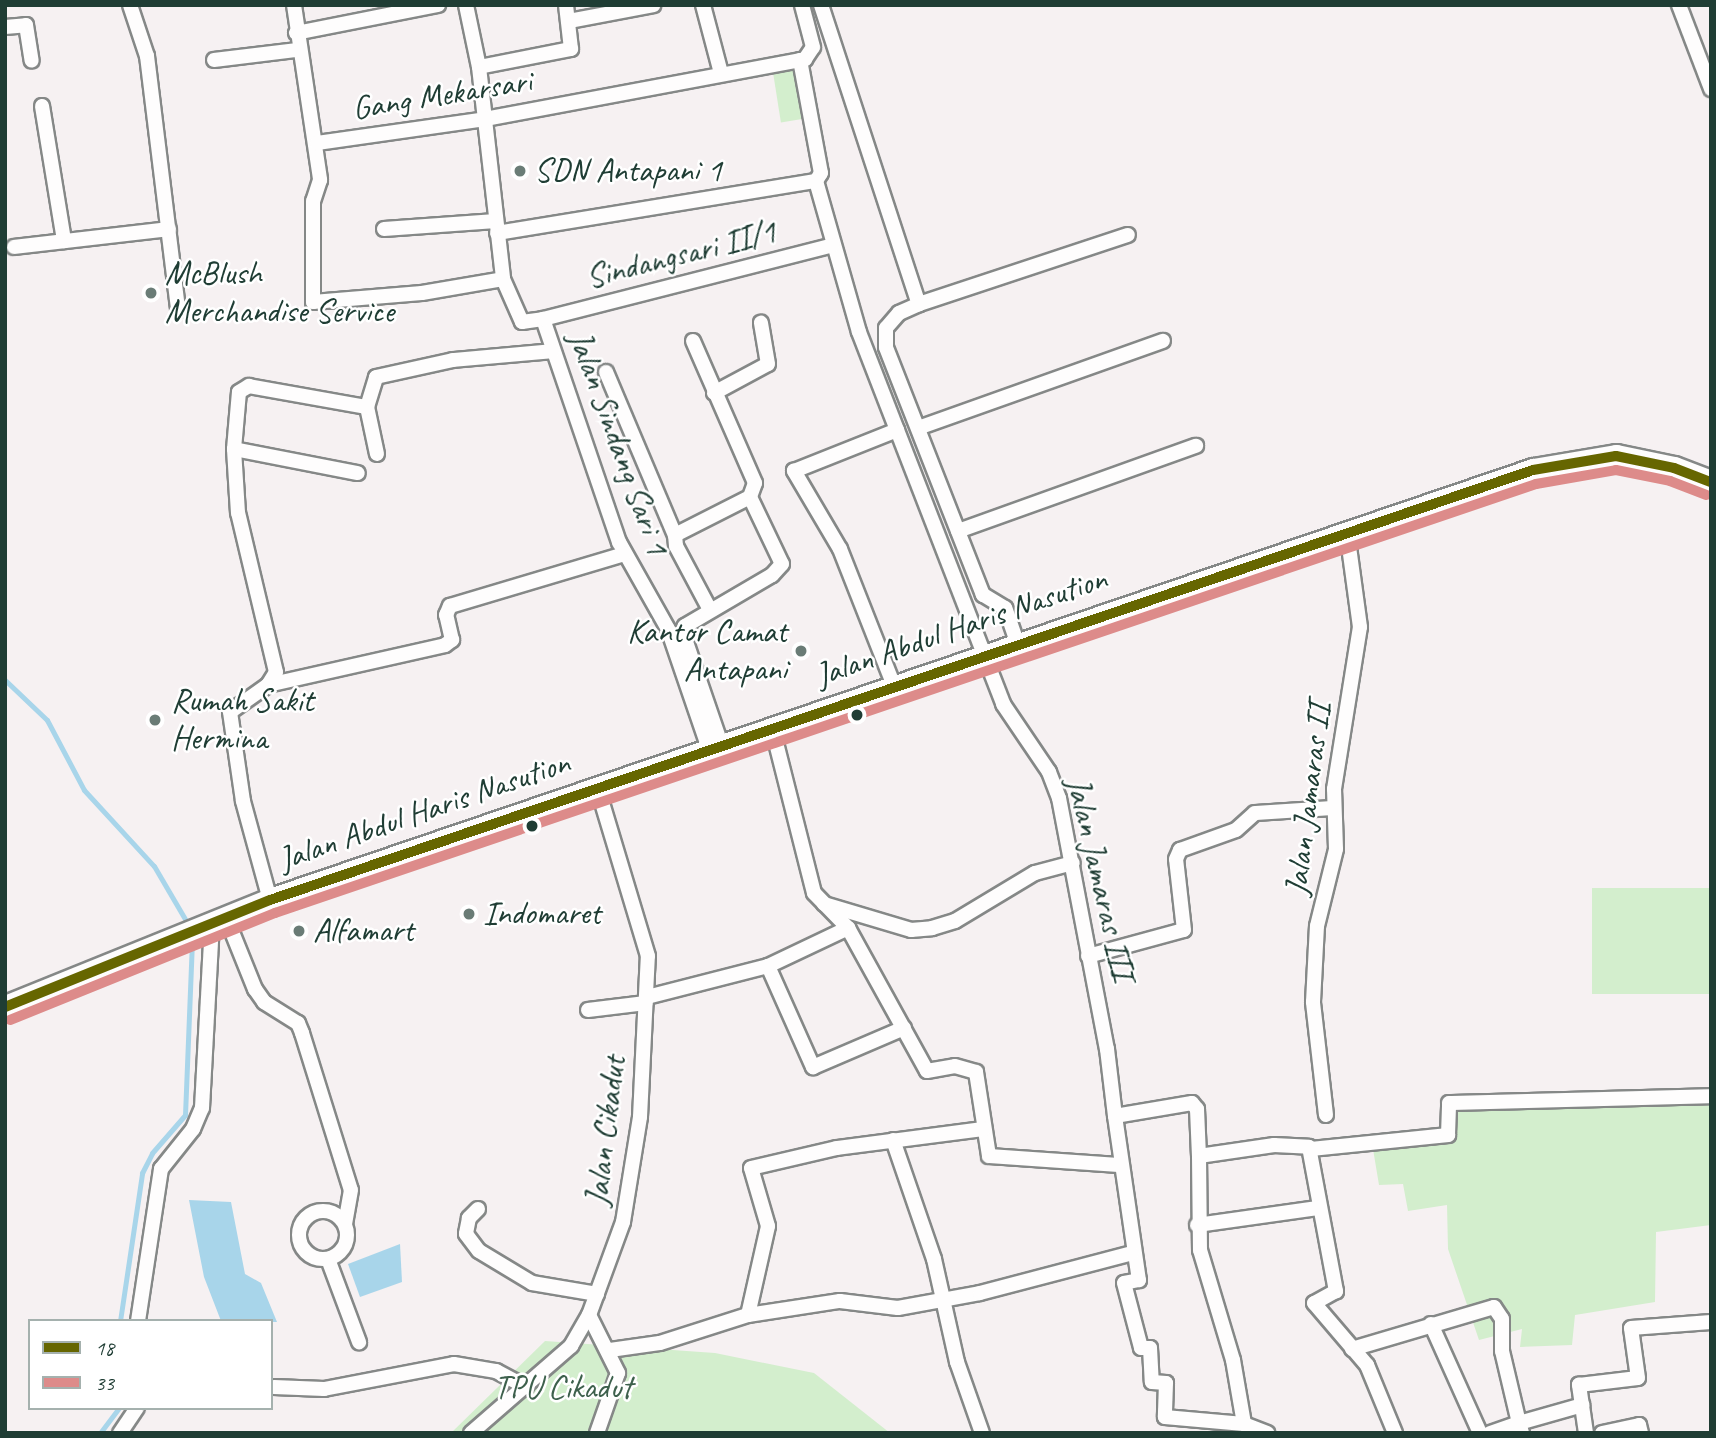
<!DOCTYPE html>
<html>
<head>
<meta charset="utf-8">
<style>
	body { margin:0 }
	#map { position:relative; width:1716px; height:1438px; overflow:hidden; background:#f6f1f2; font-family:Caveat,sans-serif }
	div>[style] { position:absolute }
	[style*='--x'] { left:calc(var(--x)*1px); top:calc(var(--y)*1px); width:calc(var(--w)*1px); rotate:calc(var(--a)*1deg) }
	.green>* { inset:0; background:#d3eecd; transform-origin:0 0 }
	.water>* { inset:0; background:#a8d5ea }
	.stream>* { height:5px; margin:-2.5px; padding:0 2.5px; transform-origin:2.5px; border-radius:2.5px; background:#a8d5ea }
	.roads { filter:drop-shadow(2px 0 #858887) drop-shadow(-2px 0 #858887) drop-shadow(0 2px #858887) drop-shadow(0 -2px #858887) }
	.minor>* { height:14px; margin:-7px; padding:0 7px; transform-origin:7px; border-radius:7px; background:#fefdfd }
	.minor>.ring { margin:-7px; padding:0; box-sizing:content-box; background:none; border:14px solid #fefdfd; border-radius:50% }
	.trunk>* { height:23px; margin:-11.5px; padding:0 11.5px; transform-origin:11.5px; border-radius:11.5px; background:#fefdfd }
	.bus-1>* { height:10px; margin:-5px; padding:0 5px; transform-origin:5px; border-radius:5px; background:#660 }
	.bus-2>* { height:10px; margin:-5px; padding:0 5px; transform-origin:5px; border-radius:5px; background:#dd8b8a }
	.dots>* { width:19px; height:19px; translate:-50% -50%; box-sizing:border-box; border:4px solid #fff; border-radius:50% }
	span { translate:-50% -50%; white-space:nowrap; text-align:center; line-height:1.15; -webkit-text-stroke:5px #fff; paint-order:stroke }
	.street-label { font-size:33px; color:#1f3d34 }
	.poi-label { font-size:33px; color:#1f3d34 }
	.left { translate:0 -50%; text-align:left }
	.right { translate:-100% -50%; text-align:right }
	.park-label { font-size:33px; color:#3d604c }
	.frame { position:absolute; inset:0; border:7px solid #1f3d34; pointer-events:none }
	.legend { position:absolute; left:28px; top:1319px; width:245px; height:91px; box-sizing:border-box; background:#fff; border:2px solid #a5b1ae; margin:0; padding:9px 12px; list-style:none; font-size:21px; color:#1f3d34 }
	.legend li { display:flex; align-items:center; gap:14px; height:35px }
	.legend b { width:35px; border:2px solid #a5b1ae }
</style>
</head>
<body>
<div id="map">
	<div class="green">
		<i style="left:798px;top:64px;width:55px;height:26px;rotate:81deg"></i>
		<i style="left:1592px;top:888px;width:119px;height:106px"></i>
		<i style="clip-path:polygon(1711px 1096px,1711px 1225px,1656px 1232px,1655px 1302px,1575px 1315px,1572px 1345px,1520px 1347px,1522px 1329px,1479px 1340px,1448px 1249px,1447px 1205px,1408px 1211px,1403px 1184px,1379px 1185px,1372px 1143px,1448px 1135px,1449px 1103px)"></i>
		<i style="clip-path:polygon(545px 1341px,715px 1353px,814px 1373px,890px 1433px,451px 1433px)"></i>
	</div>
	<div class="water">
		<i style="clip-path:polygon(189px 1200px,231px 1202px,245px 1274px,261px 1283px,277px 1322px,221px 1321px,204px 1277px)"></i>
		<i style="clip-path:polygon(400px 1244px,402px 1282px,360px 1297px,348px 1264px)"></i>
	</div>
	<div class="stream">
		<i style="--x:5;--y:680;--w:58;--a:43.6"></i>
		<i style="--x:47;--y:720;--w:79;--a:62.1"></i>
		<i style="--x:84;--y:790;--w:103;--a:47.4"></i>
		<i style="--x:154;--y:866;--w:69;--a:59.7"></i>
		<i style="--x:120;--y:1321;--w:150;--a:-81.5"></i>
		<i style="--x:142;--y:1173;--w:22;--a:-63"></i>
		<i style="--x:152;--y:1153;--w:50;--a:-49"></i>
		<i style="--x:185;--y:1115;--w:177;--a:-87.7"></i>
		<i style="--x:100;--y:1433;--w:31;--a:-53"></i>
	</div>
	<div class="roads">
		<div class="minor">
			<i style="--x:130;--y:5;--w:54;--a:71.6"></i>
			<i style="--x:147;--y:56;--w:256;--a:83"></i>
			<i style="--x:294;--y:5;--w:177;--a:81.5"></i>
			<i style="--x:320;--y:180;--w:22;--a:108"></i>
			<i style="--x:313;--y:201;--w:101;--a:90"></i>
			<i style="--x:313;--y:302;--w:109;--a:-4.7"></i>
			<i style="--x:422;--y:293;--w:82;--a:-9.8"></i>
			<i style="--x:466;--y:5;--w:63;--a:78.2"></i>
			<i style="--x:479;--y:67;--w:213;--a:83.5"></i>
			<i style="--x:503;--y:279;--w:47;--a:66.2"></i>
			<i style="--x:522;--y:322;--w:21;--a:-8"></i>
			<i style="--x:543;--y:319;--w:236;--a:71.2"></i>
			<i style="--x:619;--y:542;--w:100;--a:60.6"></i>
			<i style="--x:668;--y:629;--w:127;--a:71.1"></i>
			<i style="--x:703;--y:5;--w:70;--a:75.2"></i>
			<i style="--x:821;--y:5;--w:315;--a:71.9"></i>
			<i style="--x:1679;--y:5;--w:90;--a:69.1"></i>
			<i style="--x:569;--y:21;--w:86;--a:-10.7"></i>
			<i style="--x:5;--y:27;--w:21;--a:-5"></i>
			<i style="--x:26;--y:25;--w:36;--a:81"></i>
			<i style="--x:296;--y:33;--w:145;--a:-11.2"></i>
			<i style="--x:214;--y:60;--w:84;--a:-6.9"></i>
			<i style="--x:800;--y:60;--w:115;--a:79.5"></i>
			<i style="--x:821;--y:173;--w:9;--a:122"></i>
			<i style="--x:816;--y:181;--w:157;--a:74.1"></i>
			<i style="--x:859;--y:332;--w:399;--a:68.8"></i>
			<i style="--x:1003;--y:704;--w:82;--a:55.9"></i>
			<i style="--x:1049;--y:772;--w:28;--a:69"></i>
			<i style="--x:1059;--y:798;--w:256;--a:79.2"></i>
			<i style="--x:1107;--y:1049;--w:67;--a:83.2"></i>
			<i style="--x:1115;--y:1116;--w:78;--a:-9.6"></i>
			<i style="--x:1192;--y:1103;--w:8;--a:50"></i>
			<i style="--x:1197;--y:1109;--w:47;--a:87.6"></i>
			<i style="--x:1199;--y:1156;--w:76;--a:-8.3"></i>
			<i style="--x:1274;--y:1145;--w:35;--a:3"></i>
			<i style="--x:1309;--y:1147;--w:147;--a:79.4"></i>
			<i style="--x:1336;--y:1291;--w:25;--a:151"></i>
			<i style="--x:1314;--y:1303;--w:82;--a:49.5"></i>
			<i style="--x:1367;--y:1365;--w:74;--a:67.6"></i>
			<i style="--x:479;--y:67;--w:94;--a:-11.1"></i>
			<i style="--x:571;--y:49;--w:44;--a:-96.5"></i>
			<i style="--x:42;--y:106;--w:137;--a:80.7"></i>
			<i style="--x:317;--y:143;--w:170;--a:-8.1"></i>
			<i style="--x:485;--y:119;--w:326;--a:-10.6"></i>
			<i style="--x:805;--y:59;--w:14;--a:-56"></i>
			<i style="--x:813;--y:47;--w:43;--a:-104.7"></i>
			<i style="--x:384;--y:229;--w:112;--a:-4.1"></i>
			<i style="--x:497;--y:233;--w:323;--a:-9.3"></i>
			<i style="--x:14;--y:247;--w:156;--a:-6.6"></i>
			<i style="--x:543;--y:319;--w:299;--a:-14.3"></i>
			<i style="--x:693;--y:341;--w:155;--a:66.4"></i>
			<i style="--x:755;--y:483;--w:15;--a:110"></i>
			<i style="--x:750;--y:497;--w:74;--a:64.5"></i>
			<i style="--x:782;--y:564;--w:15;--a:132"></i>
			<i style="--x:772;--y:575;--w:101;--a:149.6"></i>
			<i style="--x:685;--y:626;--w:10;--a:96"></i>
			<i style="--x:684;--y:636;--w:114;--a:71.1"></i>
			<i style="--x:606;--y:372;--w:177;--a:67.1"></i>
			<i style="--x:714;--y:393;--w:61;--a:-28.2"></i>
			<i style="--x:768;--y:364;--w:42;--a:-99.7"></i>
			<i style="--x:918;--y:428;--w:260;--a:-19.6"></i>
			<i style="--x:234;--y:449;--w:126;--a:11"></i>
			<i style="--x:377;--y:454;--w:48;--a:-102"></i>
			<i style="--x:367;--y:407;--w:31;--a:-73"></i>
			<i style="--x:376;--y:377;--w:79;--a:-12.4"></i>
			<i style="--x:453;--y:360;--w:100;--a:-5.1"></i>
			<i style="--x:958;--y:531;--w:253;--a:-19.7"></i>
			<i style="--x:709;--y:608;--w:70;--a:-118"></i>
			<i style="--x:676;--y:546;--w:11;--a:-95"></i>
			<i style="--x:675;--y:535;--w:84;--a:-26.9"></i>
			<i style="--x:1017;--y:642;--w:36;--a:-109"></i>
			<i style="--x:1005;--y:608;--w:26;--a:-149"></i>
			<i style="--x:983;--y:595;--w:266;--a:-111.4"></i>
			<i style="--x:886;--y:347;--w:19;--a:-90"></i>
			<i style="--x:886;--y:328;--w:20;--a:-49"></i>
			<i style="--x:899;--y:313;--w:22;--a:-24"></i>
			<i style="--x:919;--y:304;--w:220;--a:-18.3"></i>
			<i style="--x:268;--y:685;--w:181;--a:-12.7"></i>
			<i style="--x:445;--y:645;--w:9;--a:-36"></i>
			<i style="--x:452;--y:640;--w:26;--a:-103"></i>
			<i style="--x:446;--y:615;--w:10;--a:-66"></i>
			<i style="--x:450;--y:606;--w:182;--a:-16.6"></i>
			<i style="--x:894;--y:686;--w:147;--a:-111.5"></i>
			<i style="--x:840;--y:549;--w:91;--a:-120.5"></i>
			<i style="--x:794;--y:471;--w:111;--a:-21.7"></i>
			<i style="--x:772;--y:727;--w:171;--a:75.8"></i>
			<i style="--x:814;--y:893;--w:49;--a:45.8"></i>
			<i style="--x:848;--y:928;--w:163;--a:61.1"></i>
			<i style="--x:927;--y:1071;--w:28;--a:-10"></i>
			<i style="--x:955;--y:1066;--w:22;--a:16"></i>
			<i style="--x:976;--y:1072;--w:85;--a:81.2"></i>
			<i style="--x:989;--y:1156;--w:130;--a:4"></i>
			<i style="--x:270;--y:900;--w:103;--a:-105.3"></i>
			<i style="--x:243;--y:801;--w:90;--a:-98.3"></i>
			<i style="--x:230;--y:712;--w:47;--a:-35.4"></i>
			<i style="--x:268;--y:685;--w:15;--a:-58"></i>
			<i style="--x:276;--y:672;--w:163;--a:-103.4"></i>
			<i style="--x:238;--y:513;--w:64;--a:-93.6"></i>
			<i style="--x:234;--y:449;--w:57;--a:-85"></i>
			<i style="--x:239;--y:392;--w:12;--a:-31"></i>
			<i style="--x:249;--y:386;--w:120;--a:10.1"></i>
			<i style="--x:824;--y:904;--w:91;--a:16.6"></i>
			<i style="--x:911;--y:930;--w:21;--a:-5"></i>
			<i style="--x:932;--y:928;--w:24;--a:-17"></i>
			<i style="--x:955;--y:921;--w:93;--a:-31"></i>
			<i style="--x:1035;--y:873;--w:39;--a:-15"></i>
			<i style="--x:226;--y:917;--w:78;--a:68.1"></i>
			<i style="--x:255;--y:989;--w:16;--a:55"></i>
			<i style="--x:264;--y:1002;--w:40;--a:32"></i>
			<i style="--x:298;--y:1023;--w:11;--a:68"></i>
			<i style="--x:302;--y:1033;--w:164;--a:72.7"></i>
			<i style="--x:351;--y:1190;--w:34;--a:100"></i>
			<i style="--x:1088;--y:956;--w:99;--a:-15.2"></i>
			<i style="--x:1184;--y:930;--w:71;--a:-96.4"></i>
			<i style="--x:1176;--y:859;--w:10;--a:-66"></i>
			<i style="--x:1180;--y:850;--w:59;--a:-19.7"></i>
			<i style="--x:1236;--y:830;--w:25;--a:-42"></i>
			<i style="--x:1255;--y:813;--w:78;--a:-3.7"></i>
			<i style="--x:768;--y:966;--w:111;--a:66"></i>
			<i style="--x:813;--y:1067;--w:99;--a:-23.2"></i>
			<i style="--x:647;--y:997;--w:125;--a:-14.4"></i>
			<i style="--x:768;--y:966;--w:89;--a:-25.4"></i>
			<i style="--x:588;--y:1010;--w:58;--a:-6.9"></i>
			<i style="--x:1326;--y:1115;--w:114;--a:-96.6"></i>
			<i style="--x:1313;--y:1002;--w:76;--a:-87"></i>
			<i style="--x:1317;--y:926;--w:79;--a:-76.1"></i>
			<i style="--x:1336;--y:849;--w:60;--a:-91.9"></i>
			<i style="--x:1334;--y:789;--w:164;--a:-80.9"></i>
			<i style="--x:1360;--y:627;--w:96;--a:-97.8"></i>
			<i style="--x:1115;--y:1116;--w:166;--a:81.7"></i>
			<i style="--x:1139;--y:1280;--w:15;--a:169"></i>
			<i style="--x:1124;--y:1283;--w:67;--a:75.3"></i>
			<i style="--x:1141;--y:1348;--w:9;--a:0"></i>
			<i style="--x:1150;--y:1348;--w:34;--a:87"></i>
			<i style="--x:1152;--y:1382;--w:14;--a:4"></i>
			<i style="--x:1166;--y:1383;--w:34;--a:92"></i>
			<i style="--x:1165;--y:1417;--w:79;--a:5.1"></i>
			<i style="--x:1244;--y:1424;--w:25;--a:21"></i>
			<i style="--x:893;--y:1140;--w:126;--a:71"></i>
			<i style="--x:934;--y:1259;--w:106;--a:77.4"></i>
			<i style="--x:957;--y:1362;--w:75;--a:70.6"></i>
			<i style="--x:1311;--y:1149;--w:138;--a:-5.8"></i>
			<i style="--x:1448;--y:1135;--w:32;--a:-88"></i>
			<i style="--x:1449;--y:1103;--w:262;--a:-1.5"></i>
			<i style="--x:1199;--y:1156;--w:94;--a:89.4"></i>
			<i style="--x:1200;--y:1250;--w:115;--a:73.3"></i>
			<i style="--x:1233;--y:1360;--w:65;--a:80.2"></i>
			<i style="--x:478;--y:1209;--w:13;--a:135"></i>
			<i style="--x:469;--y:1218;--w:16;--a:101"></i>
			<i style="--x:466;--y:1234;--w:21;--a:53"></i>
			<i style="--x:479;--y:1251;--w:62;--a:31.1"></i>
			<i style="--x:532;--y:1283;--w:66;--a:9.6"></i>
			<i class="ring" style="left:299px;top:1211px;width:34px;height:34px"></i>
			<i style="--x:1197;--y:1225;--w:122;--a:-8"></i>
			<i style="--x:328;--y:1259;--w:89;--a:69.5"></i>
			<i style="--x:589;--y:1315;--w:65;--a:63.4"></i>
			<i style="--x:618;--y:1373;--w:64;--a:109.3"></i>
			<i style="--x:748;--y:1315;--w:91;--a:-77.3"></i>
			<i style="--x:768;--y:1226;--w:60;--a:-106.3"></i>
			<i style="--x:751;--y:1168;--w:88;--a:-13.1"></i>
			<i style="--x:837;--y:1148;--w:148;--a:-7.4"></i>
			<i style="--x:138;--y:1321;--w:154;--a:-81.4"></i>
			<i style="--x:161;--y:1169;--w:51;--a:-51.3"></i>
			<i style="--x:193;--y:1129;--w:23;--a:-67"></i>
			<i style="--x:202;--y:1108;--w:185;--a:-86.9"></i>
			<i style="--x:1431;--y:1324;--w:120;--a:65.8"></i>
			<i style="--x:1352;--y:1349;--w:148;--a:-16.5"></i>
			<i style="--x:1494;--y:1307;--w:14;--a:56"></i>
			<i style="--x:1502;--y:1319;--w:32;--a:90"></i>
			<i style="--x:1502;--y:1351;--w:74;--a:76.7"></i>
			<i style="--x:1519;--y:1423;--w:66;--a:-15.9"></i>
			<i style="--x:610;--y:1350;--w:50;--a:-8"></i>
			<i style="--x:660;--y:1343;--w:92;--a:-17.7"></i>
			<i style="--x:748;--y:1315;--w:93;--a:-8.7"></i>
			<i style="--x:840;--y:1301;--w:58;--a:6.9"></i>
			<i style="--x:898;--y:1308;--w:83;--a:-10.4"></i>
			<i style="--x:980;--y:1293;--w:157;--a:-14.7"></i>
			<i style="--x:274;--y:1387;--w:50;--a:2.3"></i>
			<i style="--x:324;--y:1389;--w:132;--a:-10.9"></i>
			<i style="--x:454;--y:1364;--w:43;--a:9.5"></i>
			<i style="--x:496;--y:1371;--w:34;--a:28"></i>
			<i style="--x:120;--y:1433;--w:30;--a:-56"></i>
			<i style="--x:471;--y:1433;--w:133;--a:-41"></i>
			<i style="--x:571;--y:1346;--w:36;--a:-60"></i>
			<i style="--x:589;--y:1315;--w:99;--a:-69.9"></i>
			<i style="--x:623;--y:1222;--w:106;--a:-80.8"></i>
			<i style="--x:640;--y:1117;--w:161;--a:-87.2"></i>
			<i style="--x:648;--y:956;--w:177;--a:-106.7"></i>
			<i style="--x:1490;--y:1433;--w:31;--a:-19"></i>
			<i style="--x:1519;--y:1423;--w:10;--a:73"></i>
			<i style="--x:1586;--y:1433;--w:49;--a:-98.3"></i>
			<i style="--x:1579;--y:1385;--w:59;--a:-6.8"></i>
			<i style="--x:1638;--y:1378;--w:50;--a:-98"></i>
			<i style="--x:1631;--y:1328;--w:80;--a:-4.3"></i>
			<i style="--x:1602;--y:1433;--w:38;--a:-12"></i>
			<i style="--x:1639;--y:1425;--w:8;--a:76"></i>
		</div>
		<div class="trunk">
			<i style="--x:5;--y:1007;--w:286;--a:-22"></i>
			<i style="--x:270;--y:900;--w:1334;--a:-18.8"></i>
			<i style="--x:1533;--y:470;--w:84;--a:-9.6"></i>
			<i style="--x:1616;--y:456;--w:59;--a:11.7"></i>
			<i style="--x:1674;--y:468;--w:40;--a:21"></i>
		</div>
	</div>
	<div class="bus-1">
		<i style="--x:5;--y:1007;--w:286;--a:-22"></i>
		<i style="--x:270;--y:900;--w:1334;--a:-18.8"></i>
		<i style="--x:1533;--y:470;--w:84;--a:-9.6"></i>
		<i style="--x:1616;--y:456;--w:59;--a:11.7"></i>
		<i style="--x:1674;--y:468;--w:40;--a:21"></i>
	</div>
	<div class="bus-2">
		<i style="--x:10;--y:1020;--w:286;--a:-22"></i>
		<i style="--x:275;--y:913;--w:1332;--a:-18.79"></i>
		<i style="--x:1536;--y:484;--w:81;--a:-9.9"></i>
		<i style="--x:1616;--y:470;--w:55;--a:11.5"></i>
		<i style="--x:1670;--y:481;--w:39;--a:21"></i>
	</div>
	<div class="dots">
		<i style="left:520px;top:171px;background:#6a7c76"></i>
		<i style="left:151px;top:293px;background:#6a7c76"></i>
		<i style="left:801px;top:651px;background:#6a7c76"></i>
		<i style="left:857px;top:715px;background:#1f3d34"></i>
		<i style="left:155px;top:720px;background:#6a7c76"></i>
		<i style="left:532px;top:826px;background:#1f3d34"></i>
		<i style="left:469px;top:914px;background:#6a7c76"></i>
		<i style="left:299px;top:931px;background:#6a7c76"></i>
	</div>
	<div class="street-label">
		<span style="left:442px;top:95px;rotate:-9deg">Gang Mekarsari</span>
		<span style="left:681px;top:255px;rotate:-14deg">Sindangsari II/1</span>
		<span style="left:618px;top:443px;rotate:70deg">Jalan Sindang Sari 1</span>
		<span style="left:961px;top:627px;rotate:-19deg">Jalan Abdul Haris Nasution</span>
		<span style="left:1308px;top:799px;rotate:-83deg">Jalan Jamaras II</span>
		<span style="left:424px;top:811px;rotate:-19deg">Jalan Abdul Haris Nasution</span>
		<span style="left:1100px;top:879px;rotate:77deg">Jalan Jamaras III</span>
		<span style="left:606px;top:1131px;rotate:-83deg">Jalan Cikadut</span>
	</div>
	<div class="poi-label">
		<span class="left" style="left:534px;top:171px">SDN Antapani 1</span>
		<span class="left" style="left:165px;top:293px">McBlush<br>Merchandise Service</span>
		<span class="right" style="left:787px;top:651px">Kantor Camat<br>Antapani</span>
		<span class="left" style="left:171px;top:720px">Rumah Sakit<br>Hermina</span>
		<span class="left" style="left:483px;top:914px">Indomaret</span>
		<span class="left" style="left:313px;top:931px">Alfamart</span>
	</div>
	<div class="park-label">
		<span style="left:563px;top:1388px">TPU Cikadut</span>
	</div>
	<div class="frame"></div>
	<ul class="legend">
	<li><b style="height:9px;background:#660"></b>18</li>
	<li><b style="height:9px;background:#dd8b8a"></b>33</li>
	</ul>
</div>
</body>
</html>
